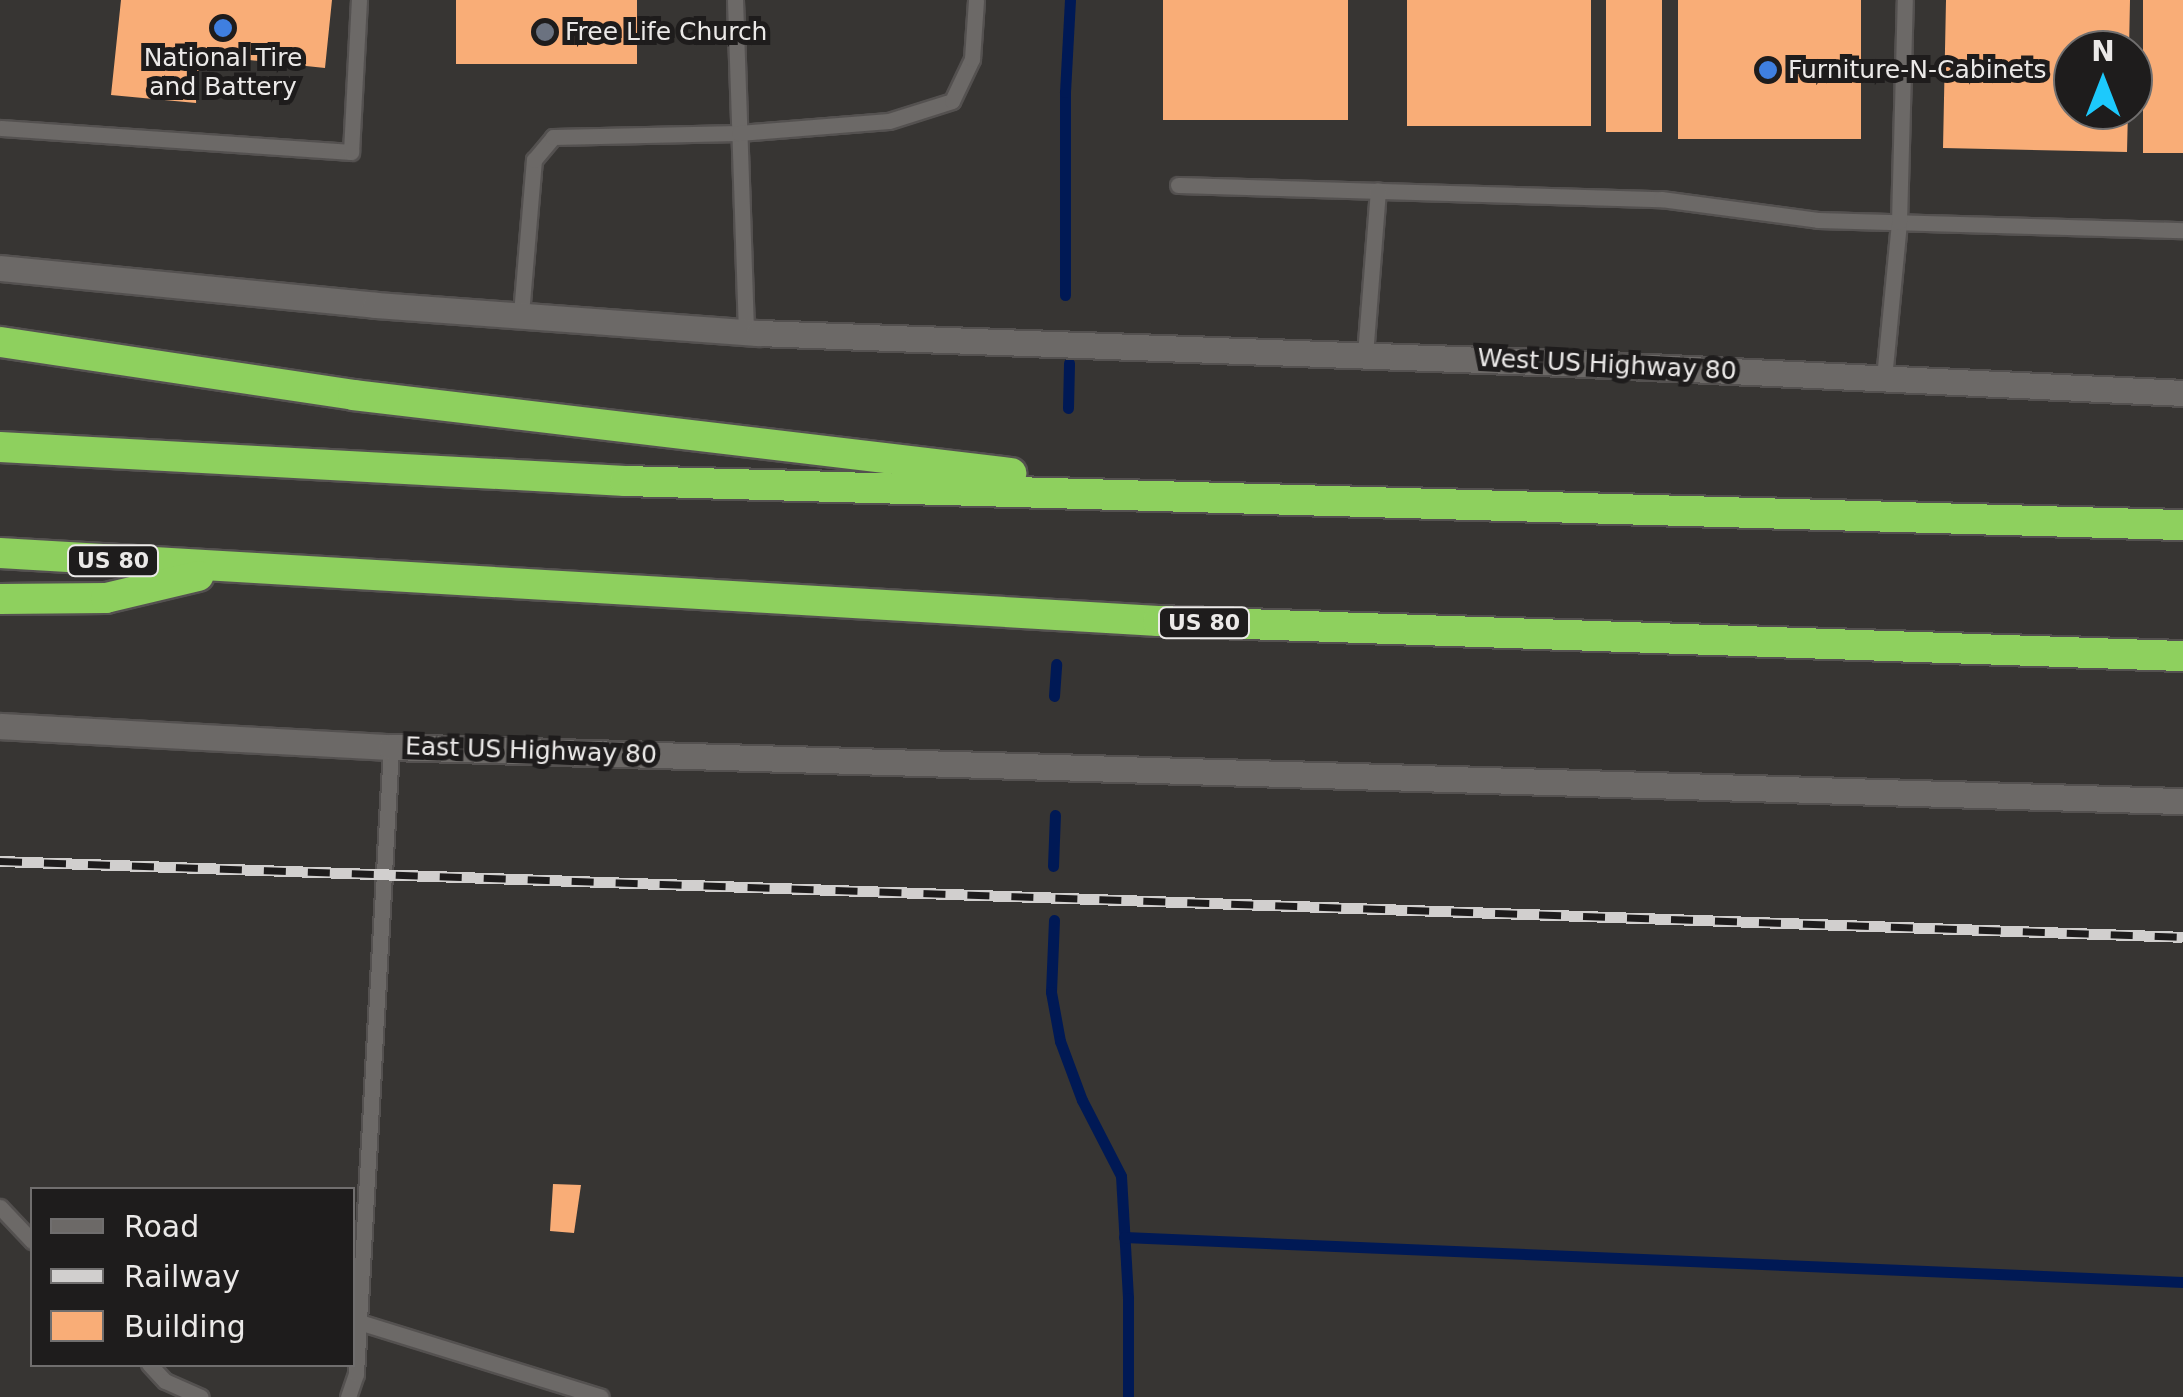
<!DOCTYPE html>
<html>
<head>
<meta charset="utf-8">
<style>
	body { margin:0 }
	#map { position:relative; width:2183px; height:1397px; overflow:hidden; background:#373533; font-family:"DejaVu Sans",sans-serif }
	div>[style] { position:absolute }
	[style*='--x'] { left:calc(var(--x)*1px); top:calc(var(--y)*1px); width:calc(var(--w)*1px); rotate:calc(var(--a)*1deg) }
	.stream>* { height:11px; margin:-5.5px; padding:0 5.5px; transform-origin:5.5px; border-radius:5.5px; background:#001955 }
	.building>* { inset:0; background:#f9ad77; transform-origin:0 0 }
	.roads { filter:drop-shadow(2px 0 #545150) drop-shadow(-2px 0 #545150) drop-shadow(0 2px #545150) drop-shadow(0 -2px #545150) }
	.service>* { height:15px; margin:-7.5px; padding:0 7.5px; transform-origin:7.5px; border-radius:7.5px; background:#6c6967 }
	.secondary>* { height:25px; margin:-12.5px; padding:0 12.5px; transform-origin:12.5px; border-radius:12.5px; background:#6c6967 }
	.motorway>* { height:30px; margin:-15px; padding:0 15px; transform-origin:15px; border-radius:15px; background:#8ed05e }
	.rail>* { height:11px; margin-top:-5.5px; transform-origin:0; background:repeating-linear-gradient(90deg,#1e1c1c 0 22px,#d1cfce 0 44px); box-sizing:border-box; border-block:2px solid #d1cfce }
	.dots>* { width:28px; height:28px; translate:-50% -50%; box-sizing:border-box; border:5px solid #1e1c1c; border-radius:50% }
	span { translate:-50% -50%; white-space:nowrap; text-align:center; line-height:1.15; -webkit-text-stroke:10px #1e1c1c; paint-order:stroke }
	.shield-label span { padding:2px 8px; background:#1e1c1c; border:2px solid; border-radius:8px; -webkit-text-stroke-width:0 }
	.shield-label { font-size:22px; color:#ebe9e8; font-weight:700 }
	.poi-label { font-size:25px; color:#ebe9e8 }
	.left { translate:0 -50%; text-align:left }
	.street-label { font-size:25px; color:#ebe9e8 }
	.legend { position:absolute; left:30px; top:1187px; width:325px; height:180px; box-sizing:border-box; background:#1e1c1c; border:2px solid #706e6e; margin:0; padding:12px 18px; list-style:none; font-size:30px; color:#ebe9e8 }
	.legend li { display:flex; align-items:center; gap:20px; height:50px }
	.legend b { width:50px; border:2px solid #706e6e }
	.north { position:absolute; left:2053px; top:30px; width:100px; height:100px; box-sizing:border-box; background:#1e1c1c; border:2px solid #706e6e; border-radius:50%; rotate:0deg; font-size:28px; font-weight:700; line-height:40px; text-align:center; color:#ebe9e8 }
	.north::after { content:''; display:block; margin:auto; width:35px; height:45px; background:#1dc9fc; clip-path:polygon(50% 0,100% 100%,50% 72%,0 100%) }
</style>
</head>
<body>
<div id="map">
	<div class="stream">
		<i style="--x:1065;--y:295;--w:203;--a:-90"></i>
		<i style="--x:1065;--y:92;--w:92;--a:-86.9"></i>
		<i style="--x:1068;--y:408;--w:45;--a:-88.7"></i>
		<i style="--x:1054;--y:696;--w:32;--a:-86"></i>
		<i style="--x:1053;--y:866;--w:51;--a:-87.8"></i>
		<i style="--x:1054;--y:920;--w:72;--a:92.4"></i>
		<i style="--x:1051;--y:992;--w:50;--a:79.6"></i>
		<i style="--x:1060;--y:1041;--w:63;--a:69.6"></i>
		<i style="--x:1082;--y:1100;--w:85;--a:62.8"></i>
		<i style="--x:1121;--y:1176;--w:122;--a:86.7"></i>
		<i style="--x:1128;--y:1298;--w:99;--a:90"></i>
		<i style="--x:1124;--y:1237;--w:1060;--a:2.43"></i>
	</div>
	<div class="building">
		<i style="clip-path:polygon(121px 0,332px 0,325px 68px,200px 55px,196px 103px,111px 95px)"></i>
		<i style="left:456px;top:0;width:181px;height:64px"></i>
		<i style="left:1163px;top:0;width:185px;height:120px"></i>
		<i style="left:1407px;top:0;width:184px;height:126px"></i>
		<i style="left:1606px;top:0;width:56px;height:132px"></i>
		<i style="left:1678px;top:0;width:183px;height:139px"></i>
		<i style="clip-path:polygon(1946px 0,2130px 0,2129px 50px,2073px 50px,2073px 110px,2128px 110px,2127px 152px,1943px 148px)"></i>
		<i style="left:2143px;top:0;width:40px;height:153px"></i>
		<i style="clip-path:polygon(553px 1184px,581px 1185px,574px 1233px,550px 1231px)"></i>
	</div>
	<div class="roads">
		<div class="service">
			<i style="--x:735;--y:0;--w:331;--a:88.1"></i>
			<i style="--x:0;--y:128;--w:352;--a:3.9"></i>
			<i style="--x:351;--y:152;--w:152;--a:-87"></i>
			<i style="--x:1178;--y:185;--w:483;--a:1.7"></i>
			<i style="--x:1661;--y:199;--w:158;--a:7.6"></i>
			<i style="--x:1818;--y:220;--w:365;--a:1.6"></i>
			<i style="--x:521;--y:314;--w:155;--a:-85.2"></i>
			<i style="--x:534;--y:160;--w:30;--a:-50"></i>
			<i style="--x:553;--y:137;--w:186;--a:-1.2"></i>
			<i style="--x:739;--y:133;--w:150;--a:-4.6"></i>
			<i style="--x:889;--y:121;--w:66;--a:-17.6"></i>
			<i style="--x:952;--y:101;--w:47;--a:-64.5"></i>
			<i style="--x:972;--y:59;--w:59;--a:-86.1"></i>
			<i style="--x:1365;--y:355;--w:165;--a:-85.5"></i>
			<i style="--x:1884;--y:378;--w:157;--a:-84.5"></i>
			<i style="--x:1899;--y:222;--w:222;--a:-88.5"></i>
			<i style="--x:0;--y:1207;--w:47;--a:46.7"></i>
			<i style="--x:359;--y:1322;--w:253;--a:17.2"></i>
			<i style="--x:149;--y:1364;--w:23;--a:47"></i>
			<i style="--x:165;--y:1381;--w:39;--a:24"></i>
			<i style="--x:348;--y:1397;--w:24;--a:-71"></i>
			<i style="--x:356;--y:1374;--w:628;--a:-86.8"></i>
		</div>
		<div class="secondary">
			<i style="--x:0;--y:268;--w:377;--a:5.6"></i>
			<i style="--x:375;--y:305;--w:384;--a:4.2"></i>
			<i style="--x:758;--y:333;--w:809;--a:2.13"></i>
			<i style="--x:1566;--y:363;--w:618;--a:2.78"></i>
			<i style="--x:0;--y:726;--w:392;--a:3.1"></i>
			<i style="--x:391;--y:747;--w:1793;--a:1.73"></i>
		</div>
		<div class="motorway">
			<i style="--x:0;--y:342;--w:357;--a:8.5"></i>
			<i style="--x:353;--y:395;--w:663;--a:6.76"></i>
			<i style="--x:0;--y:447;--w:626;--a:3.11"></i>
			<i style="--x:625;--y:481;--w:1559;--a:1.62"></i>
			<i style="--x:0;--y:553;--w:1160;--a:3.36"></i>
			<i style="--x:1158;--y:621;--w:1026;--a:1.96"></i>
			<i style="--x:0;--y:599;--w:106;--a:-0.5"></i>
			<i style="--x:106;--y:598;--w:95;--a:-13.4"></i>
		</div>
	</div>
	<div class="rail">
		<i style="--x:0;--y:861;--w:2184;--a:1.99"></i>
	</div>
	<div class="dots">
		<i style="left:223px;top:28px;background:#3f7fe0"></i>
		<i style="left:545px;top:32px;background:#6b7280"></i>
		<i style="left:1768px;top:70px;background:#3f7fe0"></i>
	</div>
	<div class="shield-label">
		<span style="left:113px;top:561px">US 80</span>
		<span style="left:1204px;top:623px">US 80</span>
	</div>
	<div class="poi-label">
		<span class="left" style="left:565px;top:32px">Free Life Church</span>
		<span style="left:223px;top:73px">National Tire<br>and Battery</span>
		<span class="left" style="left:1788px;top:70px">Furniture-N-Cabinets</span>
	</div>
	<div class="street-label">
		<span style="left:1607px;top:365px;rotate:3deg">West US Highway 80</span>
		<span style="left:531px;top:751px;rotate:2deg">East US Highway 80</span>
	</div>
	<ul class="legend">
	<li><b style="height:12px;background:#6c6967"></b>Road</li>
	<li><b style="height:12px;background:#d1cfce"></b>Railway</li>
	<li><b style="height:28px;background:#f9ad77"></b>Building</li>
	</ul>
	<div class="north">N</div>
</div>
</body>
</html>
